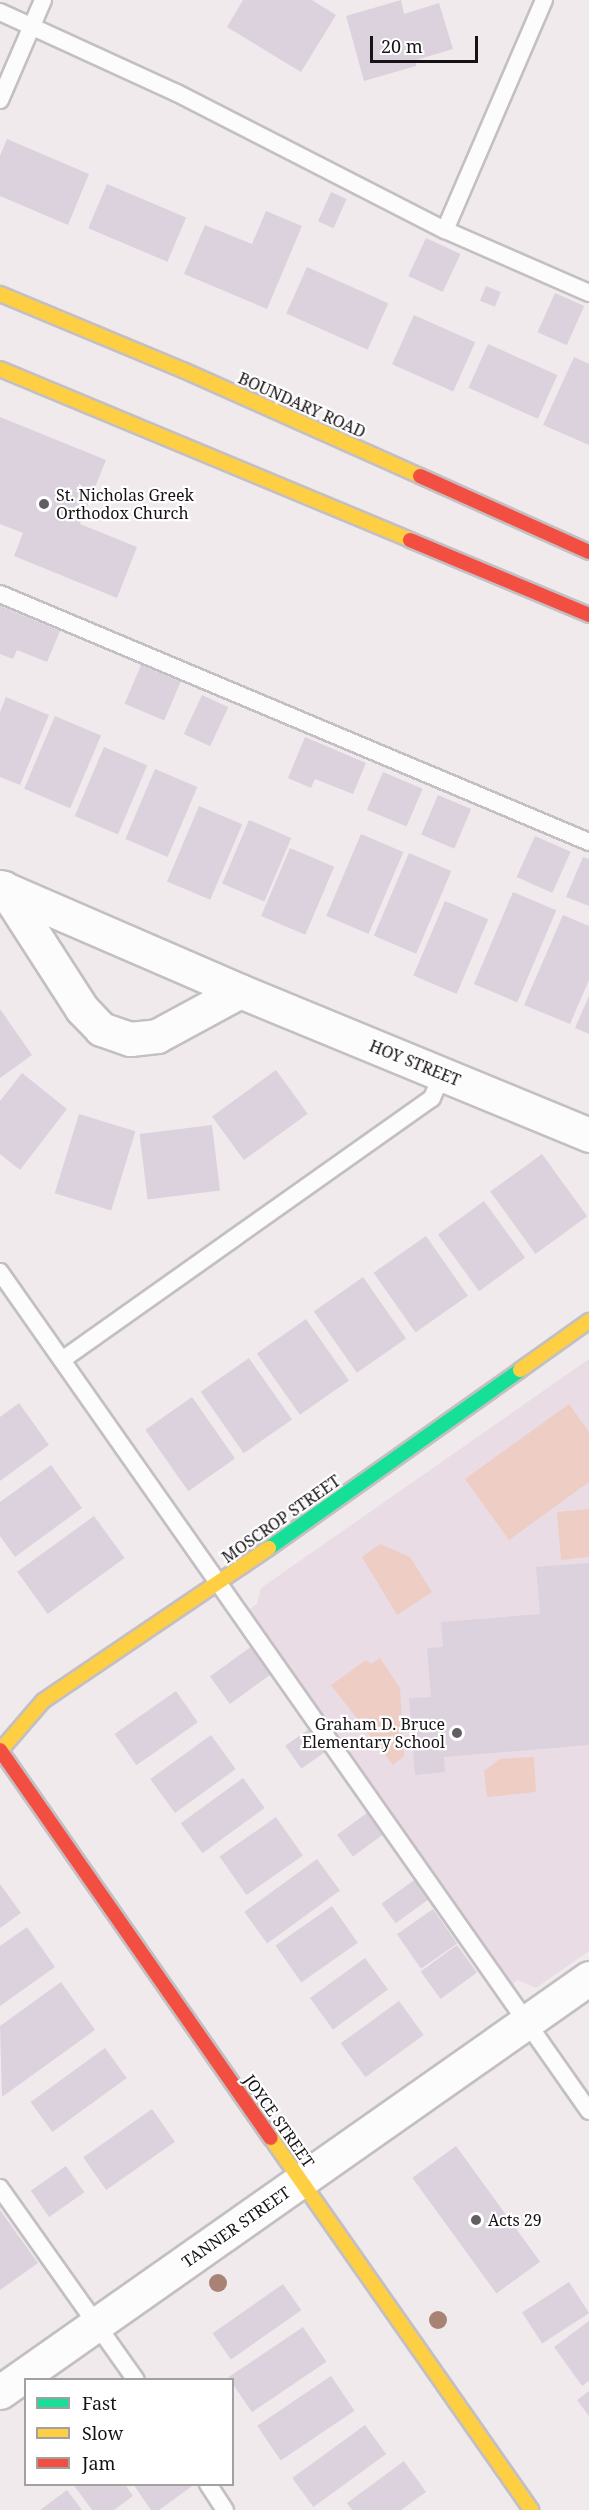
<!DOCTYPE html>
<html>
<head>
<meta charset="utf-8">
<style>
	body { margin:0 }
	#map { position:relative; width:589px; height:2510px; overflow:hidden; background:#f0eaed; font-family:"Noto Serif",serif }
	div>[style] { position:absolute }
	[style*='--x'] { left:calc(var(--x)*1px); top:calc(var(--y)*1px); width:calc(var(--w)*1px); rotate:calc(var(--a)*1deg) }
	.built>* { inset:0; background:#eadce4 }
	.green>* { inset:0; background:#edcdc4 }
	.building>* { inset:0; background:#dbd2dd; transform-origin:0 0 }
	.roads { filter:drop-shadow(2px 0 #c3bfc2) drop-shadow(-2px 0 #c3bfc2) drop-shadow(0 2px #c3bfc2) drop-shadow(0 -2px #c3bfc2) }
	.lane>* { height:16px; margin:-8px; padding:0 8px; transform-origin:8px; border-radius:8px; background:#fdfcfc }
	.street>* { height:33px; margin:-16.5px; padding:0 16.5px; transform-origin:16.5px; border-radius:16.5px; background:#fdfcfc }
	.fast>* { height:14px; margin:-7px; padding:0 7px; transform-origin:7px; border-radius:7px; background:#16e098 }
	.slow>* { height:14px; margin:-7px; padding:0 7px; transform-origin:7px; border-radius:7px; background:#ffcf43 }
	.jam>* { height:14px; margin:-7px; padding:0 7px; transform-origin:7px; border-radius:7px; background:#f24e42 }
	.trees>* { width:18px; height:18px; margin:-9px; border-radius:50%; background:#a88275 }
	.dots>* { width:16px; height:16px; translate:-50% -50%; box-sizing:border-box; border:3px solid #fff; border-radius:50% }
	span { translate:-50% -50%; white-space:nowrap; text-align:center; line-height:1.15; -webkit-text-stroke:4.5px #fff; paint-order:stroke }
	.street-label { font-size:16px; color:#171215 }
	.poi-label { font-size:16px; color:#171215 }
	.left { translate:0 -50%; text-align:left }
	.right { translate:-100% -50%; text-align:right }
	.legend { position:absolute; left:24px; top:2378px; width:210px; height:108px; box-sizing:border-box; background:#fff; border:2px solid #a2a0a1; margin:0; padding:8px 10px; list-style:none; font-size:18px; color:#171215 }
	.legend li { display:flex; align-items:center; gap:12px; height:30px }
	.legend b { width:30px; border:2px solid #a2a0a1 }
	.scale { position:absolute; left:370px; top:36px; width:108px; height:27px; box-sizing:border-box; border:3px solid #171215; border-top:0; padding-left:8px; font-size:18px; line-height:21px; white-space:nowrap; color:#171215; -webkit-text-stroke:4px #fff; paint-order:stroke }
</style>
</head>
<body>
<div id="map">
	<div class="built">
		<i style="clip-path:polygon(589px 1359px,589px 1951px,536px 1988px,518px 1980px,505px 1989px,242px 1614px,257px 1604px,261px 1588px)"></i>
	</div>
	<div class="green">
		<i style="clip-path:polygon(569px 1404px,589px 1432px,589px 1482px,509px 1540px,465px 1479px)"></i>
		<i style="clip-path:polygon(589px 1509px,589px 1557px,561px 1560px,557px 1512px)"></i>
		<i style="clip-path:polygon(380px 1544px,410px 1557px,432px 1592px,397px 1615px,362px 1557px)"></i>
		<i style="clip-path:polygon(380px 1658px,400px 1688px,404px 1756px,393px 1765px,331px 1685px,366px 1660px,371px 1664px)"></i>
		<i style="clip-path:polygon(534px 1757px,536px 1792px,487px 1797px,484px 1771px,500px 1759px)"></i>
	</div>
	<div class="building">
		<i style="clip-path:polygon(243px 0,312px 0,336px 15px,301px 72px,227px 27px)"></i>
		<i style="clip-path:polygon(401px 0,404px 14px,439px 3px,453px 49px,416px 60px,416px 66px,364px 81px,346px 16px)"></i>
		<i style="clip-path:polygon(7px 139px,89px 174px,68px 225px,0 196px,0 156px)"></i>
		<i style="left:107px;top:184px;width:86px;height:48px;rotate:23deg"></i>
		<i style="left:331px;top:192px;width:17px;height:32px;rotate:24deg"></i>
		<i style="clip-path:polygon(266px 211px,302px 226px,267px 309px,184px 274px,205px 225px,252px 244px)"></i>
		<i style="left:426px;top:238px;width:38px;height:42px;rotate:25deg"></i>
		<i style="left:307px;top:267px;width:89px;height:51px;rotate:24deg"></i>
		<i style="left:486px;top:286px;width:16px;height:16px;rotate:22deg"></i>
		<i style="left:555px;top:293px;width:32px;height:43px;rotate:24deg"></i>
		<i style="left:414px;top:315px;width:67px;height:54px;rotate:24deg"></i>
		<i style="left:488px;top:344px;width:76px;height:48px;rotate:24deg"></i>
		<i style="clip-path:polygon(574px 357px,589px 364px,589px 445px,543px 425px)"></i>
		<i style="clip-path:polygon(0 417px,106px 460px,80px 524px,137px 547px,117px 598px,14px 556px,23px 533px,0 524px)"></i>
		<i style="clip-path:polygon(0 606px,60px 631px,47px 662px,17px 650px,13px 659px,0 654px)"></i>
		<i style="left:141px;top:665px;width:43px;height:42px;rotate:23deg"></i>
		<i style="left:202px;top:695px;width:29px;height:43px;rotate:25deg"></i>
		<i style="clip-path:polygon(6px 697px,49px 715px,20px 785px,0 777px,0 712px)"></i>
		<i style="left:55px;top:716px;width:50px;height:79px;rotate:23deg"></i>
		<i style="clip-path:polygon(305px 737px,366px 763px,353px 794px,315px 779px,311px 788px,288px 778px)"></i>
		<i style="left:104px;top:747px;width:47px;height:75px;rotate:23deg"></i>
		<i style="left:155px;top:769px;width:46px;height:76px;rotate:23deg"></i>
		<i style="left:383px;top:772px;width:43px;height:41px;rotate:23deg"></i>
		<i style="left:438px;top:795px;width:36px;height:43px;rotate:23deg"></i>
		<i style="left:199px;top:806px;width:47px;height:82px;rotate:23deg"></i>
		<i style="left:249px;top:820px;width:46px;height:69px;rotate:23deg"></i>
		<i style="left:361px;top:834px;width:46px;height:89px;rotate:23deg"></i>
		<i style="left:535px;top:836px;width:39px;height:45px;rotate:24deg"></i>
		<i style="left:290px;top:848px;width:48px;height:74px;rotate:23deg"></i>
		<i style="left:409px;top:853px;width:46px;height:90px;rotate:23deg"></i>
		<i style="clip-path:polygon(583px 857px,589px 859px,589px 906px,566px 897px)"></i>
		<i style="left:513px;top:892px;width:47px;height:100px;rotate:23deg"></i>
		<i style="left:445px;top:901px;width:47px;height:81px;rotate:23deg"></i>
		<i style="clip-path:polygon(563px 915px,589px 926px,589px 980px,570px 1024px,524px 1005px)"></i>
		<i style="clip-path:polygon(589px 996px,589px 1034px,575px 1028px)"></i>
		<i style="clip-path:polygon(0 1009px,32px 1055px,0 1078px)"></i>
		<i style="left:276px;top:1070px;width:54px;height:79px;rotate:54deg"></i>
		<i style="clip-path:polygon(22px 1073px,67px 1109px,20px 1170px,0 1154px,0 1101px)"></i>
		<i style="left:79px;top:1114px;width:59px;height:83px;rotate:17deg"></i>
		<i style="left:212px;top:1125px;width:66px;height:73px;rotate:83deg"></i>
		<i style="left:542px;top:1154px;width:77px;height:64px;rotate:54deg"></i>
		<i style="left:484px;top:1201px;width:70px;height:57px;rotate:54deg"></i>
		<i style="left:426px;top:1236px;width:73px;height:64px;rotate:55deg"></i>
		<i style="left:363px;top:1277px;width:75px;height:60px;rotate:55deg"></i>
		<i style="left:306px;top:1319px;width:75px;height:60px;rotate:55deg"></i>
		<i style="left:249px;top:1358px;width:75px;height:59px;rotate:55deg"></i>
		<i style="left:192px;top:1397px;width:75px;height:57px;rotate:55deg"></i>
		<i style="clip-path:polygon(19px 1403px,49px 1445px,0 1481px,0 1417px)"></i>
		<i style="clip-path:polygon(51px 1465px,82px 1508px,15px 1557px,0 1536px,0 1502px)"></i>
		<i style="left:94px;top:1516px;width:52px;height:95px;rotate:54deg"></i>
		<i style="clip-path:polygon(589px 1563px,589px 1745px,444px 1757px,445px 1772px,415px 1775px,409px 1698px,431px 1697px,427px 1648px,443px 1647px,441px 1622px,540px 1614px,536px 1567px)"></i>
		<i style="left:252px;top:1646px;width:34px;height:52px;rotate:54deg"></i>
		<i style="left:176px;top:1691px;width:38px;height:75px;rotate:55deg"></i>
		<i style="left:309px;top:1729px;width:28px;height:29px;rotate:55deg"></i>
		<i style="left:211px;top:1735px;width:42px;height:75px;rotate:54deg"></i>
		<i style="left:243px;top:1778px;width:37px;height:77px;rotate:54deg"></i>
		<i style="left:367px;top:1813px;width:27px;height:37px;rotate:54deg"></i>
		<i style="left:276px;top:1817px;width:47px;height:69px;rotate:55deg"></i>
		<i style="left:317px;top:1859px;width:39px;height:90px;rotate:54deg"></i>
		<i style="left:417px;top:1878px;width:24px;height:44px;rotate:54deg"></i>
		<i style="clip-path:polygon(0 1884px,21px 1913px,0 1928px)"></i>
		<i style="left:332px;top:1906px;width:45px;height:69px;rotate:55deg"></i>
		<i style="left:433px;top:1909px;width:42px;height:44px;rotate:55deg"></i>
		<i style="clip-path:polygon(27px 1927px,55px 1967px,0 2006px,0 1946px)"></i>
		<i style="left:457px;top:1945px;width:34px;height:45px;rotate:54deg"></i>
		<i style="left:365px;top:1958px;width:39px;height:68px;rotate:54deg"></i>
		<i style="clip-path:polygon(61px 1982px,95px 2030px,2px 2097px,0 2026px)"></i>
		<i style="left:399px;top:2001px;width:42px;height:72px;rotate:54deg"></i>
		<i style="left:105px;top:2048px;width:37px;height:92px;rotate:54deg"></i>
		<i style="left:152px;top:2109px;width:40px;height:84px;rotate:55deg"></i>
		<i style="left:456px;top:2146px;width:143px;height:54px;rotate:54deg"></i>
		<i style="left:66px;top:2166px;width:32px;height:43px;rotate:55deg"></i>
		<i style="clip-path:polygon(0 2210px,38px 2263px,0 2290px)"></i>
		<i style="left:569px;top:2282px;width:37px;height:56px;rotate:57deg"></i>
		<i style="left:283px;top:2284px;width:32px;height:86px;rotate:55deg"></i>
		<i style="clip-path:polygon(589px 2321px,589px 2381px,582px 2386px,554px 2347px)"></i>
		<i style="left:303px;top:2327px;width:42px;height:90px;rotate:56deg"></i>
		<i style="left:331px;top:2376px;width:42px;height:89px;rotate:56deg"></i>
		<i style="clip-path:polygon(589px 2391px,589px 2416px,577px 2400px)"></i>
		<i style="left:365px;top:2425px;width:36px;height:90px;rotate:54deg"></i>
		<i style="clip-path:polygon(404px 2461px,426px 2492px,401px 2510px,352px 2510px,347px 2503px)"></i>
		<i style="clip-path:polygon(73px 2484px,125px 2484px,133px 2496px,114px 2510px,92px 2510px)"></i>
		<i style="clip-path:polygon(133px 2484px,195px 2484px,159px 2510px,151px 2510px)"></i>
		<i style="clip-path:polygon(67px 2490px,82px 2510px,40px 2510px)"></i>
	</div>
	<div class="roads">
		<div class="lane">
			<i style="--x:0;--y:12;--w:195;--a:24.6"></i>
			<i style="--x:177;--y:93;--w:301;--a:27.1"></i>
			<i style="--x:445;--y:230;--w:157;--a:23.6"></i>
			<i style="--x:0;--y:100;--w:109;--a:-66.7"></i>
			<i style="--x:445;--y:230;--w:250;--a:-66.7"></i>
			<i style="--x:0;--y:594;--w:639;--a:22.83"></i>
			<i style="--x:0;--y:1272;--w:1025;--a:54.93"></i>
			<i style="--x:62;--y:1360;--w:453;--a:-35.3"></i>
			<i style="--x:432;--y:1098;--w:26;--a:-67"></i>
			<i style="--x:0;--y:2188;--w:235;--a:54.7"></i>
			<i style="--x:208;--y:2484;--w:31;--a:57"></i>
		</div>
		<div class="street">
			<i style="--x:0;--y:887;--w:262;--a:23.4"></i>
			<i style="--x:240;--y:991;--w:378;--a:22.4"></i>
			<i style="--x:4;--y:888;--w:144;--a:57.2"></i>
			<i style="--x:82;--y:1009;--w:28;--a:46"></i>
			<i style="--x:101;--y:1029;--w:31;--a:19"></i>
			<i style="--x:130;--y:1039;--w:27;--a:-6"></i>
			<i style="--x:157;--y:1036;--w:94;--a:-28.5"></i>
			<i style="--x:0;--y:2392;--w:720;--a:-35.1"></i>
		</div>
		<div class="fast">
			<i style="--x:269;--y:1548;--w:308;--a:-35.3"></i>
		</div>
		<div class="slow">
			<i style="--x:0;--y:294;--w:198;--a:22.6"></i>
			<i style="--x:183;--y:370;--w:260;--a:24.1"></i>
			<i style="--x:0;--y:369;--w:444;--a:22.6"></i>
			<i style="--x:520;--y:1370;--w:85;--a:-35.4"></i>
			<i style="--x:0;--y:1751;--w:66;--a:-49.3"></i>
			<i style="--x:43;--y:1701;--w:273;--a:-34.1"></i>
			<i style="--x:271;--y:2138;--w:454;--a:55"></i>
		</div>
		<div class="jam">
			<i style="--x:420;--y:476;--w:185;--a:24.2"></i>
			<i style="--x:410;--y:540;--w:194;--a:22.7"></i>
			<i style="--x:0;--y:1750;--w:473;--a:55.1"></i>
		</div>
	</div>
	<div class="trees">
		<i style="left:218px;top:2283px"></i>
		<i style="left:438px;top:2320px"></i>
	</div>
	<div class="dots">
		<i style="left:44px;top:504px;background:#635e61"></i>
		<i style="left:457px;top:1733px;background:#635e61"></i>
		<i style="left:476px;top:2220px;background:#635e61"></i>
	</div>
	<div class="street-label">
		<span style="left:302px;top:405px;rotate:24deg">BOUNDARY ROAD</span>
		<span style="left:415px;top:1063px;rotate:22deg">HOY STREET</span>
		<span style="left:281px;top:1519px;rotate:-35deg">MOSCROP STREET</span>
		<span style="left:279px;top:2121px;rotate:55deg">JOYCE STREET</span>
		<span style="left:236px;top:2227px;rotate:-35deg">TANNER STREET</span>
	</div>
	<div class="poi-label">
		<span class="left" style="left:56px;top:504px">St. Nicholas Greek<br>Orthodox Church</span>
		<span class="right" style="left:445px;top:1733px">Graham D. Bruce<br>Elementary School</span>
		<span class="left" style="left:488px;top:2220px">Acts 29</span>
	</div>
	<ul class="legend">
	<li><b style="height:8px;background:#16e098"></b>Fast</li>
	<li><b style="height:8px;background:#ffcf43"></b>Slow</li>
	<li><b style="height:8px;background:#f24e42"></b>Jam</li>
	</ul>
	<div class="scale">20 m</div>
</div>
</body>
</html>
